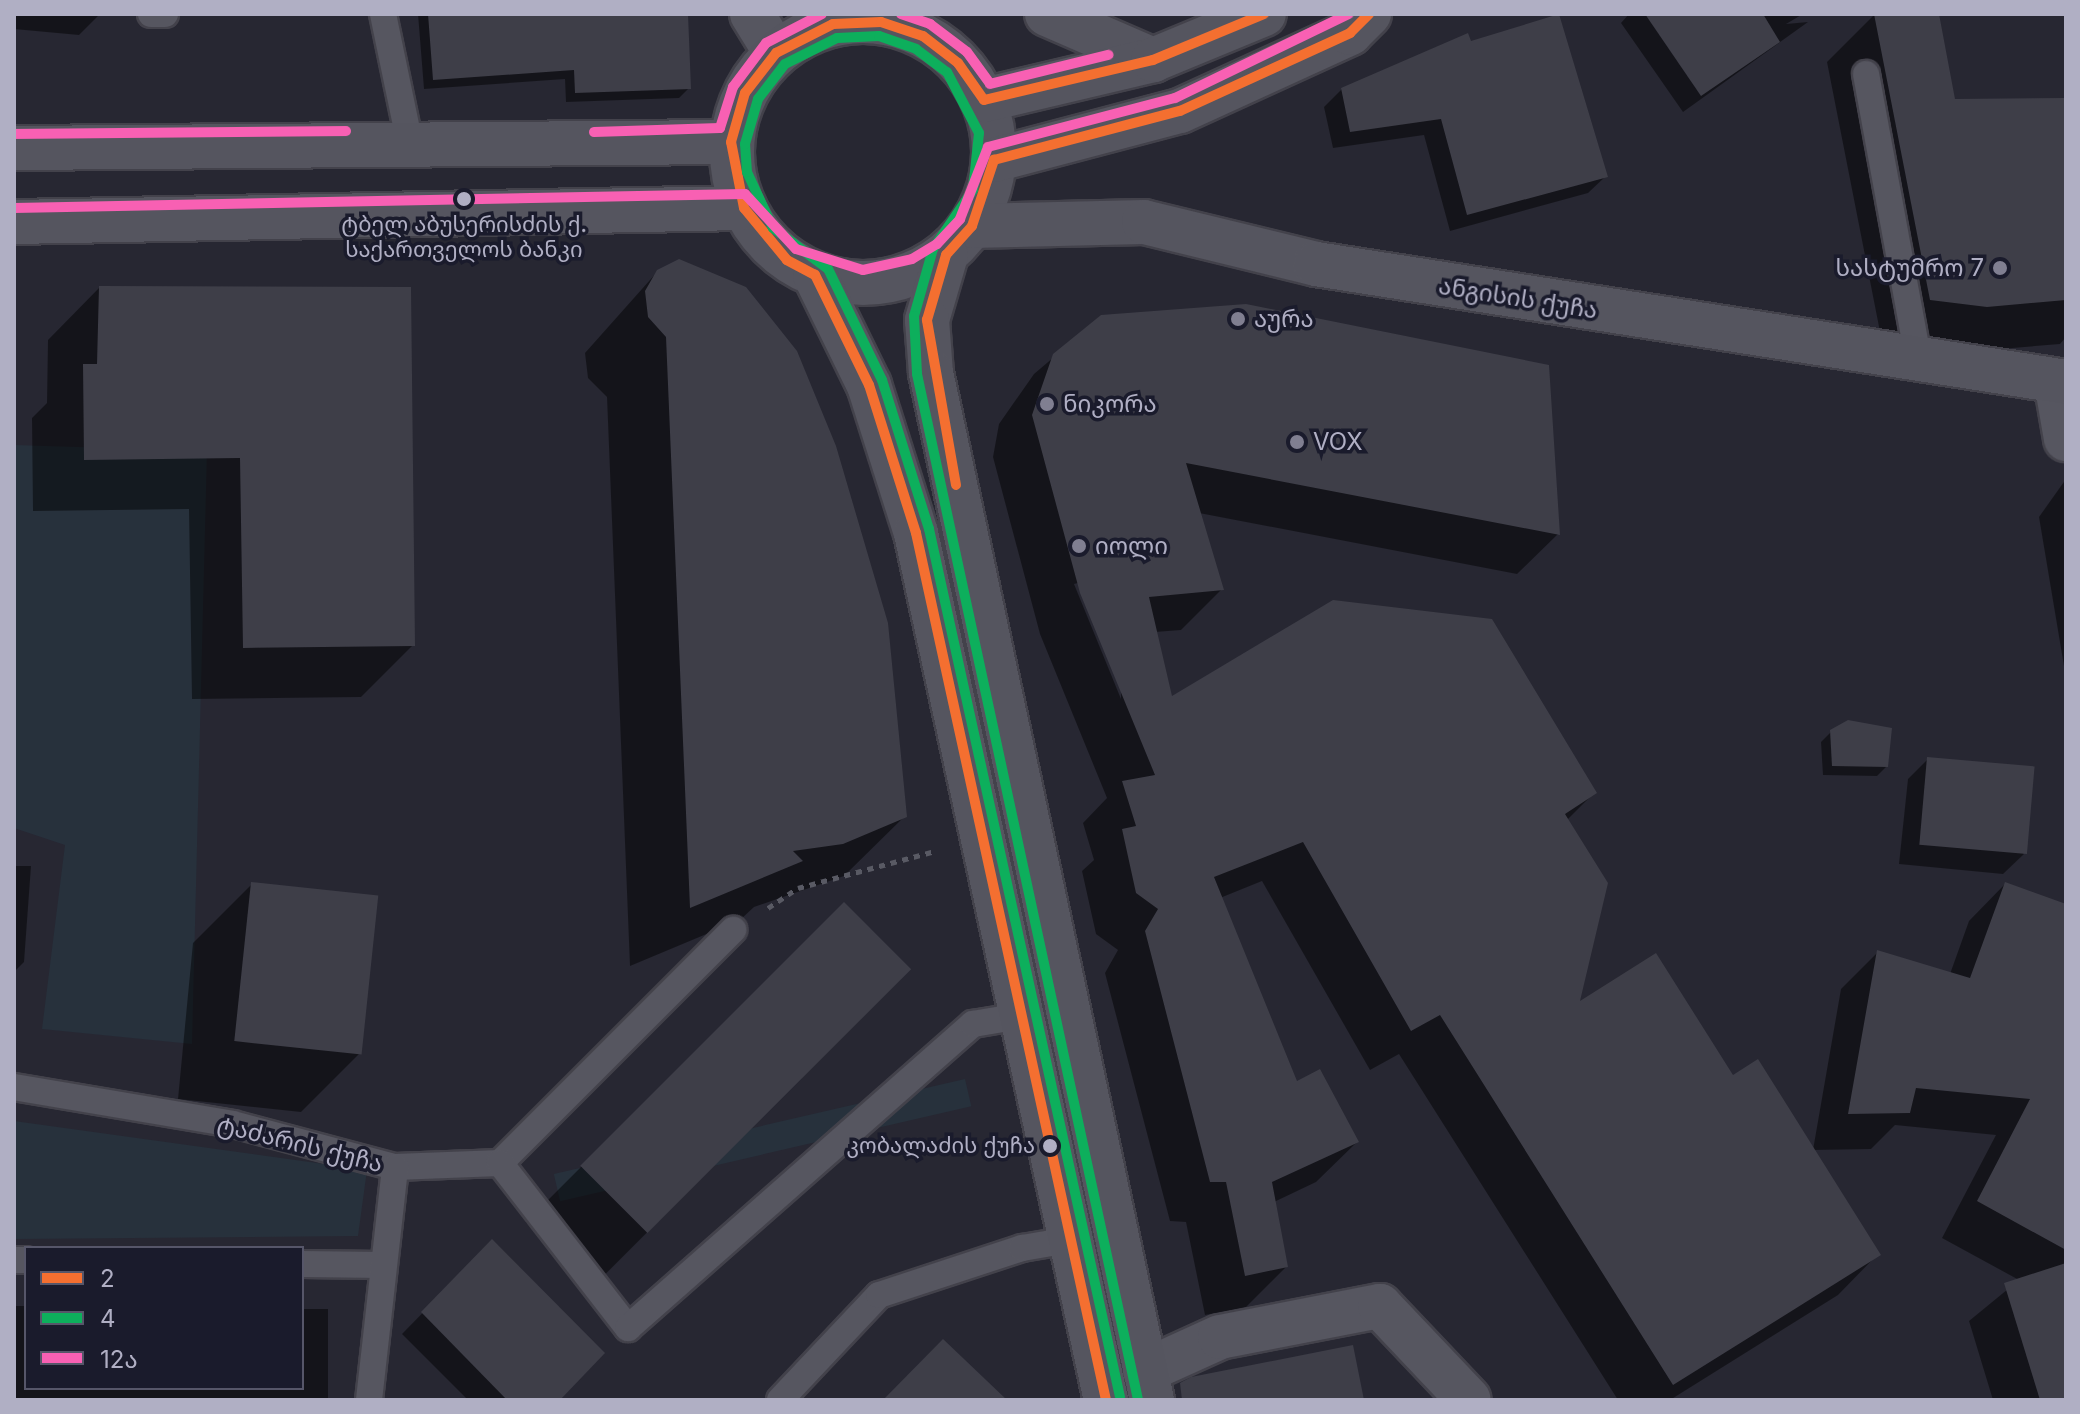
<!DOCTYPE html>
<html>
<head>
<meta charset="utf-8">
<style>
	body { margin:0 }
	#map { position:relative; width:2080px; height:1414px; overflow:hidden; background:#272732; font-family:Inter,"Noto Sans Georgian",sans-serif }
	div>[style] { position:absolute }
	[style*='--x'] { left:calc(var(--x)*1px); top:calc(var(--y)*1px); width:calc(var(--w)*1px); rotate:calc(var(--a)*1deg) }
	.green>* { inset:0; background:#27313c; transform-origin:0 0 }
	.shadow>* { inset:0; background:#0007; transform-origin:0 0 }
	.building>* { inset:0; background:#3e3e48; transform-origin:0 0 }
	.path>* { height:5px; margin-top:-2.5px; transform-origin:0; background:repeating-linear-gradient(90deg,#595a64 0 6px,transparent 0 12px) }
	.roads { filter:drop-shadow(2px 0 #43424b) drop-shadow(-2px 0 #43424b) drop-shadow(0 2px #43424b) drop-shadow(0 -2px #43424b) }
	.lane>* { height:26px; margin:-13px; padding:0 13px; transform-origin:13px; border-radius:13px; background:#565660 }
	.street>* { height:44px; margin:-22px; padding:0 22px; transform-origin:22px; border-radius:22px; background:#565660 }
	.secondary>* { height:44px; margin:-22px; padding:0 22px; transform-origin:22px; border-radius:22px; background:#55555f }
	.secondary>.ring { margin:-22px; padding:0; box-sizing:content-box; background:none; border:44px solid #55555f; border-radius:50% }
	.bus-1>* { height:10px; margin:-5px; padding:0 5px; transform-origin:5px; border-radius:5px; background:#f46f30 }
	.bus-2>* { height:10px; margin:-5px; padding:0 5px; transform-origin:5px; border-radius:5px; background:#0daf5c }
	.bus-3>* { height:10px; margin:-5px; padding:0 5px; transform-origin:5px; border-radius:5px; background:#f860b3 }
	.dots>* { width:22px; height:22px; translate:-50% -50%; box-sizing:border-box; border:4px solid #1a1b2c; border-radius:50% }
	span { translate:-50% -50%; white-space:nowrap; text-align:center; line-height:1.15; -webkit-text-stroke:7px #1a1b2c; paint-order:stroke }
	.bus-label { font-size:22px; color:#b0afc4 }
	.right { translate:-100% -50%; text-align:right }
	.poi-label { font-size:24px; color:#b0afc4 }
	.left { translate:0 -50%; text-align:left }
	.street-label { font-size:24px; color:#b0afc4 }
	.frame { position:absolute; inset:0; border:16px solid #b0afc4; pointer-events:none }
	.legend { position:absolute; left:24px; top:1246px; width:280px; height:144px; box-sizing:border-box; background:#1a1b2c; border:2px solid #565669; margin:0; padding:10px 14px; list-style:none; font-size:24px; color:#b0afc4 }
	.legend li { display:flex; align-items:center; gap:16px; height:40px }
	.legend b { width:40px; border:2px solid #565669 }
</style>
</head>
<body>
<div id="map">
	<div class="green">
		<i style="clip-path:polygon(14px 445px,207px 451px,192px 1044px,42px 1029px,65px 845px,14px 828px)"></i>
		<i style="left:965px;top:1079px;width:28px;height:422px;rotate:77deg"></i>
		<i style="clip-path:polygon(14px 1121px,367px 1170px,358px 1236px,14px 1239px)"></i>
	</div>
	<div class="shadow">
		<i style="clip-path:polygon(14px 14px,100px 14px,79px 35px,14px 29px)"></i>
		<i style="clip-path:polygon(418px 14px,686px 14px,689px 88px,679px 98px,566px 102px,565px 79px,424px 89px)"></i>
		<i style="clip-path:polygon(1629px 14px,1803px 14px,1786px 24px,1808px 22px,1683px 112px,1621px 23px)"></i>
		<i style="clip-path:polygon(1875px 14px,1937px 14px,1953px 101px,2066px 100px,2066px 337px,2060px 344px,1939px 354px,1883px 347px,1827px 62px)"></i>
		<i style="clip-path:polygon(1470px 43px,1606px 176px,1588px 193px,1450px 231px,1424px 135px,1333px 148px,1324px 107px,1342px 89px)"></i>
		<i style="clip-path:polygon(658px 271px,905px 816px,844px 876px,754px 907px,740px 920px,630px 966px,607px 397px,588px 378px,585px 353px)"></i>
		<i style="clip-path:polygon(99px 288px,413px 645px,361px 697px,192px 699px,189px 509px,33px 511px,32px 418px,47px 403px,48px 340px)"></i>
		<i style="clip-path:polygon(evenodd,1101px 317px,1558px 534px,1517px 574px,1199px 513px,1222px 589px,1181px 630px,1155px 632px,1171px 699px,1594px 793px,1567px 820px,1577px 1005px,1732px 1077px,1878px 1254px,1838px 1295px,1670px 1400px,1618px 1400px,1399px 1054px,1370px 1070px,1262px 881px,1220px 898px,1295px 1084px,1357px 1142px,1316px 1182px,1274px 1202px,1286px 1267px,1246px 1307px,1205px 1315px,1186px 1222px,1170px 1221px,1105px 973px,1118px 950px,1096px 934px,1082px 871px,1094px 860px,1083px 823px,1107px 798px,1040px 634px,993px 457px,999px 424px,1034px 374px,1101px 317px,1078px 583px,1121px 689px,1121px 699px,1074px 584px,1078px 583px)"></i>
		<i style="clip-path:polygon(2066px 479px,2066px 678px,2039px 517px)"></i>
		<i style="clip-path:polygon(1831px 732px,1886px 767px,1877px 776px,1823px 775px,1821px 742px)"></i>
		<i style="clip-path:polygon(1928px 759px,2024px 854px,2003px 874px,1899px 864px,1908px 779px)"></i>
		<i style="clip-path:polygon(14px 866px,31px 866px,24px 962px,14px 972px)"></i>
		<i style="clip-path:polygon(252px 884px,360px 1053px,301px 1112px,178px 1099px,193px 943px)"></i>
		<i style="clip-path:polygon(2005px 884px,2066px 906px,2066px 1400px,1993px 1400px,1969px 1321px,2019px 1280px,1942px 1238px,1996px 1135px,1895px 1125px,1871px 1149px,1813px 1150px,1841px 989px,1878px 952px,1950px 974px,1969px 921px)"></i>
		<i style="left:844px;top:904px;width:93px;height:450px;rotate:45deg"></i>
		<i style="clip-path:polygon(492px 1242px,556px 1400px,468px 1400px,402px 1334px)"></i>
		<i style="clip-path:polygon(14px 1306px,26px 1306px,26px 1388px,302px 1388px,302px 1309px,328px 1309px,328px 1400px,14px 1400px)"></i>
	</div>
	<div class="building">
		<i style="clip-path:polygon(428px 14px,688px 14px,691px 89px,575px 93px,574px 70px,433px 80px)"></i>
		<i style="clip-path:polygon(1559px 14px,1608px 177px,1467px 215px,1441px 119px,1350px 132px,1341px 88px,1468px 33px,1471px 41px)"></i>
		<i style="clip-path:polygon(1645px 14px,1763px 14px,1780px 42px,1701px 96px)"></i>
		<i style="clip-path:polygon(1874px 14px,1939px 14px,1955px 99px,2066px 98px,2066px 300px,1987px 307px,1930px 300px)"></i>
		<i style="clip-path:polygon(679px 259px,746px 287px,797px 351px,836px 446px,888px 623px,907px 817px,843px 844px,793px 851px,803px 861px,690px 908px,666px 337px,648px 317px,645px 291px,657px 270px)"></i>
		<i style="clip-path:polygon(99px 286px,411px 287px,415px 646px,243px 648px,240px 458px,84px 460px,83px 364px,97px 364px)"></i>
		<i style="clip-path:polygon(1246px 304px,1549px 365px,1560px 535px,1186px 463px,1224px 590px,1149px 597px,1172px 696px,1333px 600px,1492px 619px,1597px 793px,1565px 814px,1608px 883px,1580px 1001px,1656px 953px,1733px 1075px,1758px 1059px,1881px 1255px,1673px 1385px,1440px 1015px,1411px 1031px,1303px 842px,1214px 877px,1297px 1081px,1320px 1069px,1359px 1142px,1272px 1182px,1288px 1267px,1245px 1276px,1226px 1182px,1210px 1182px,1145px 931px,1158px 909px,1136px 893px,1122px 829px,1136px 826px,1122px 781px,1155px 775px,1080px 593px,1032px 415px,1053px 354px,1101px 315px)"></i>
		<i style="clip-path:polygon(1848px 720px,1892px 728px,1888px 767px,1832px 766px,1830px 730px)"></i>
		<i style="left:1927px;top:757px;width:108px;height:88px;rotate:5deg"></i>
		<i style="left:251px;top:882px;width:128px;height:160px;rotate:6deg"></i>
		<i style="clip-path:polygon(2005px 882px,2066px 904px,2066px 1250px,1977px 1201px,2030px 1099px,1916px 1088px,1910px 1113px,1848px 1114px,1877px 950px,1970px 978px)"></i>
		<i style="left:844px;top:902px;width:95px;height:373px;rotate:45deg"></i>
		<i style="clip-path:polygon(492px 1239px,605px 1353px,560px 1400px,507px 1400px,421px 1312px)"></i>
		<i style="clip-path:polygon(2066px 1263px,2066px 1400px,2040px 1400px,2004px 1283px)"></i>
		<i style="clip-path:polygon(943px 1339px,1007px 1400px,883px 1400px)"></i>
		<i style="clip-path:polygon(1353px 1345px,1364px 1400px,1182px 1400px,1180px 1383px,1191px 1377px)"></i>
	</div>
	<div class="path">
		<i style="--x:768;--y:908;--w:36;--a:-34"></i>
		<i style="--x:798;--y:888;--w:142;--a:-15.1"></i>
	</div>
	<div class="roads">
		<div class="lane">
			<i style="--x:151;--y:14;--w:14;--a:0"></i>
			<i style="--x:383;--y:14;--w:133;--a:78.3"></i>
			<i style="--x:1866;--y:74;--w:295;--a:79.6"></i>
			<i style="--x:14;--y:1087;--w:222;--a:9.6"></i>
			<i style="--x:233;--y:1124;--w:168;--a:14.9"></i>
			<i style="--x:395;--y:1167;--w:105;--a:-2.2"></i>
			<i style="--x:500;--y:1163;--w:330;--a:-45"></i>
			<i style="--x:500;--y:1163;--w:209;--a:52.2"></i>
			<i style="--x:628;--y:1328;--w:460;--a:-41.4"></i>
			<i style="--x:973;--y:1024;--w:49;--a:-9.5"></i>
			<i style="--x:14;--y:1260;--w:12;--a:0"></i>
			<i style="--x:302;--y:1264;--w:80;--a:0.7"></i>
			<i style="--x:369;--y:1400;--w:234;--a:-83.6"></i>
			<i style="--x:780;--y:1400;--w:144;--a:-46.7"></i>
			<i style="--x:879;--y:1295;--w:151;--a:-18.2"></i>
			<i style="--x:1022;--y:1248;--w:48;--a:-9.7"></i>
		</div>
		<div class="street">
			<i style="--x:752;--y:14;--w:46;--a:58.4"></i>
			<i style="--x:2056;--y:381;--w:59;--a:80.2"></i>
			<i style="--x:1145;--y:1371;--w:82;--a:-24.4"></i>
			<i style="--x:1220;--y:1337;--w:163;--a:-11"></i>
			<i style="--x:1380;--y:1306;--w:129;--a:46.6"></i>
		</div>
		<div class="secondary">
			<i style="--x:1047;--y:14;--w:116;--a:23.5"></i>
			<i class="ring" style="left:732px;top:21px;width:218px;height:218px"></i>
			<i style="--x:984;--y:100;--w:174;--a:-13.3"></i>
			<i style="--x:1153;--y:60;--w:120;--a:-22.5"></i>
			<i style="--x:14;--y:148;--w:717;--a:-0.48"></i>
			<i style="--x:994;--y:160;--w:192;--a:-14.8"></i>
			<i style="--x:1180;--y:111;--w:187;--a:-24.6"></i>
			<i style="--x:1350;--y:33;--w:27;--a:-45"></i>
			<i style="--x:14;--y:222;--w:730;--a:-1.1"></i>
			<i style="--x:972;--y:226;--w:172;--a:-1.3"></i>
			<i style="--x:1144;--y:222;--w:177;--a:13.7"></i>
			<i style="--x:1316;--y:264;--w:759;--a:8.94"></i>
			<i style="--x:946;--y:255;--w:68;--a:106.3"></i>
			<i style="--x:927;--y:320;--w:53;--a:85.7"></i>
			<i style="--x:931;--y:373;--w:1051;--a:77.86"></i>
			<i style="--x:815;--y:275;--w:123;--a:63.9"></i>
			<i style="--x:869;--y:385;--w:155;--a:72.4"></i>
			<i style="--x:916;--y:533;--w:888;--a:77.64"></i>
		</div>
	</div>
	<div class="bus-1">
		<i style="--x:956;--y:485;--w:168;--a:-100"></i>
		<i style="--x:927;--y:320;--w:68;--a:-73.7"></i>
		<i style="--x:946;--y:255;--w:39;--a:-48"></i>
		<i style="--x:972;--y:226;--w:70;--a:-71.6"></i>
		<i style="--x:994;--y:160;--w:192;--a:-14.8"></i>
		<i style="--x:1180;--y:111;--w:187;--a:-24.6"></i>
		<i style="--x:1350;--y:33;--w:27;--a:-45"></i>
		<i style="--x:1106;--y:1400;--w:888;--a:-102.36"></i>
		<i style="--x:916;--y:533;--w:155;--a:-107.6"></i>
		<i style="--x:869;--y:385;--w:123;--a:-116.1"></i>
		<i style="--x:815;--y:275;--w:32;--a:-152"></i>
		<i style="--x:787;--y:260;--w:67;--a:-129.6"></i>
		<i style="--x:744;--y:208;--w:67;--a:-101.1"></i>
		<i style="--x:731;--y:142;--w:51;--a:-74.1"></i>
		<i style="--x:745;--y:93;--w:51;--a:-52.2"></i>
		<i style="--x:776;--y:53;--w:64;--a:-27"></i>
		<i style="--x:833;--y:24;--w:48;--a:-2.4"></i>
		<i style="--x:881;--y:22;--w:44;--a:18.4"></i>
		<i style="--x:923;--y:36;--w:44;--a:37.6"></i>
		<i style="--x:958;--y:63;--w:45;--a:54.9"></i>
		<i style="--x:984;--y:100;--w:174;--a:-13.3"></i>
		<i style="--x:1153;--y:60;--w:120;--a:-22.5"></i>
	</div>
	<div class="bus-2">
		<i style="--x:1120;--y:1397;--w:889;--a:-102.41"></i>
		<i style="--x:929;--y:529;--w:156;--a:-107.5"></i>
		<i style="--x:882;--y:380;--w:123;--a:-115.9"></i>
		<i style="--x:828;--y:269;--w:69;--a:-143.3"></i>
		<i style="--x:773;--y:228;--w:62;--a:-114.9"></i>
		<i style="--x:747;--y:172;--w:28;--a:-94"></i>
		<i style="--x:745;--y:144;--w:47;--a:-73.9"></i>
		<i style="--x:758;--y:99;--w:44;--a:-52.4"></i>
		<i style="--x:785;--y:64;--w:58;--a:-26.6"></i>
		<i style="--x:837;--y:38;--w:42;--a:-2.7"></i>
		<i style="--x:879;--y:36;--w:39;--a:19"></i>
		<i style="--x:916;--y:49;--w:39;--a:37"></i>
		<i style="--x:947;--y:72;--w:69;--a:62.3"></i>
		<i style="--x:979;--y:133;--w:57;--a:96"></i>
		<i style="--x:973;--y:190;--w:71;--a:124.1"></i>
		<i style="--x:933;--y:249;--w:70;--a:105.8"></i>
		<i style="--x:914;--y:316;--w:58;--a:87"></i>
		<i style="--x:917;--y:374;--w:1050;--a:77.84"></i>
	</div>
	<div class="bus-3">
		<i style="--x:901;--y:14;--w:31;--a:19"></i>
		<i style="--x:930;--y:24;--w:46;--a:37.1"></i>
		<i style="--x:967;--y:52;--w:39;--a:54"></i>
		<i style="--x:990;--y:84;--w:122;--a:-13.8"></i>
		<i style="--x:594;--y:132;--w:126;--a:-1.8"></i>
		<i style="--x:720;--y:128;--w:43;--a:-72.4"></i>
		<i style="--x:733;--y:87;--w:55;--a:-53.1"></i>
		<i style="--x:766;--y:43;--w:63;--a:-27.4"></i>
		<i style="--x:14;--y:134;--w:332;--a:-0.5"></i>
		<i style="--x:14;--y:208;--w:731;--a:-1.1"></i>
		<i style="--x:745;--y:194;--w:75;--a:47.2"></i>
		<i style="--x:796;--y:249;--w:70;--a:17.4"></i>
		<i style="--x:863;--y:270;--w:50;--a:-12.7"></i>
		<i style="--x:912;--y:259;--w:29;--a:-31"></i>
		<i style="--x:937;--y:244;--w:34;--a:-47"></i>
		<i style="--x:960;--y:219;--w:77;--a:-68.7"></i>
		<i style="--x:988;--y:147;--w:193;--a:-14.7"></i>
		<i style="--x:1175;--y:98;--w:193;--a:-25.8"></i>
	</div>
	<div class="dots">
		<i style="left:464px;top:199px;background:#b0afc4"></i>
		<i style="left:2000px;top:268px;background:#807f91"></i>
		<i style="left:1238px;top:319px;background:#807f91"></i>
		<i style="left:1047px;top:404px;background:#807f91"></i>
		<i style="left:1297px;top:442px;background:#807f91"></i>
		<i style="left:1079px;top:546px;background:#807f91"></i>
		<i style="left:1050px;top:1146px;background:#b0afc4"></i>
	</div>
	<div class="bus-label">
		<span style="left:464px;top:237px">ტბელ აბუსერისძის ქ.<br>საქართველოს ბანკი</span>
		<span class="right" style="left:1035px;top:1146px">კობალაძის ქუჩა</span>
	</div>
	<div class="poi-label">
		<span class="right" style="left:1984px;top:268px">სასტუმრო 7</span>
		<span class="left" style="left:1254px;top:319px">აურა</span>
		<span class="left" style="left:1063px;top:404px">ნიკორა</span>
		<span class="left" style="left:1313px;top:442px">VOX</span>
		<span class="left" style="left:1095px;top:546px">იოლი</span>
	</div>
	<div class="street-label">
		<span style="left:1518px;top:298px;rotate:9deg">ანგისის ქუჩა</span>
		<span style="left:300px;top:1144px;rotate:14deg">ტაძარის ქუჩა</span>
	</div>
	<div class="frame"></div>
	<ul class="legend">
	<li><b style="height:10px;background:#f46f30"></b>2</li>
	<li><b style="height:10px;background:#0daf5c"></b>4</li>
	<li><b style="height:10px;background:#f860b3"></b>12ა</li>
	</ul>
</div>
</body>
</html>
